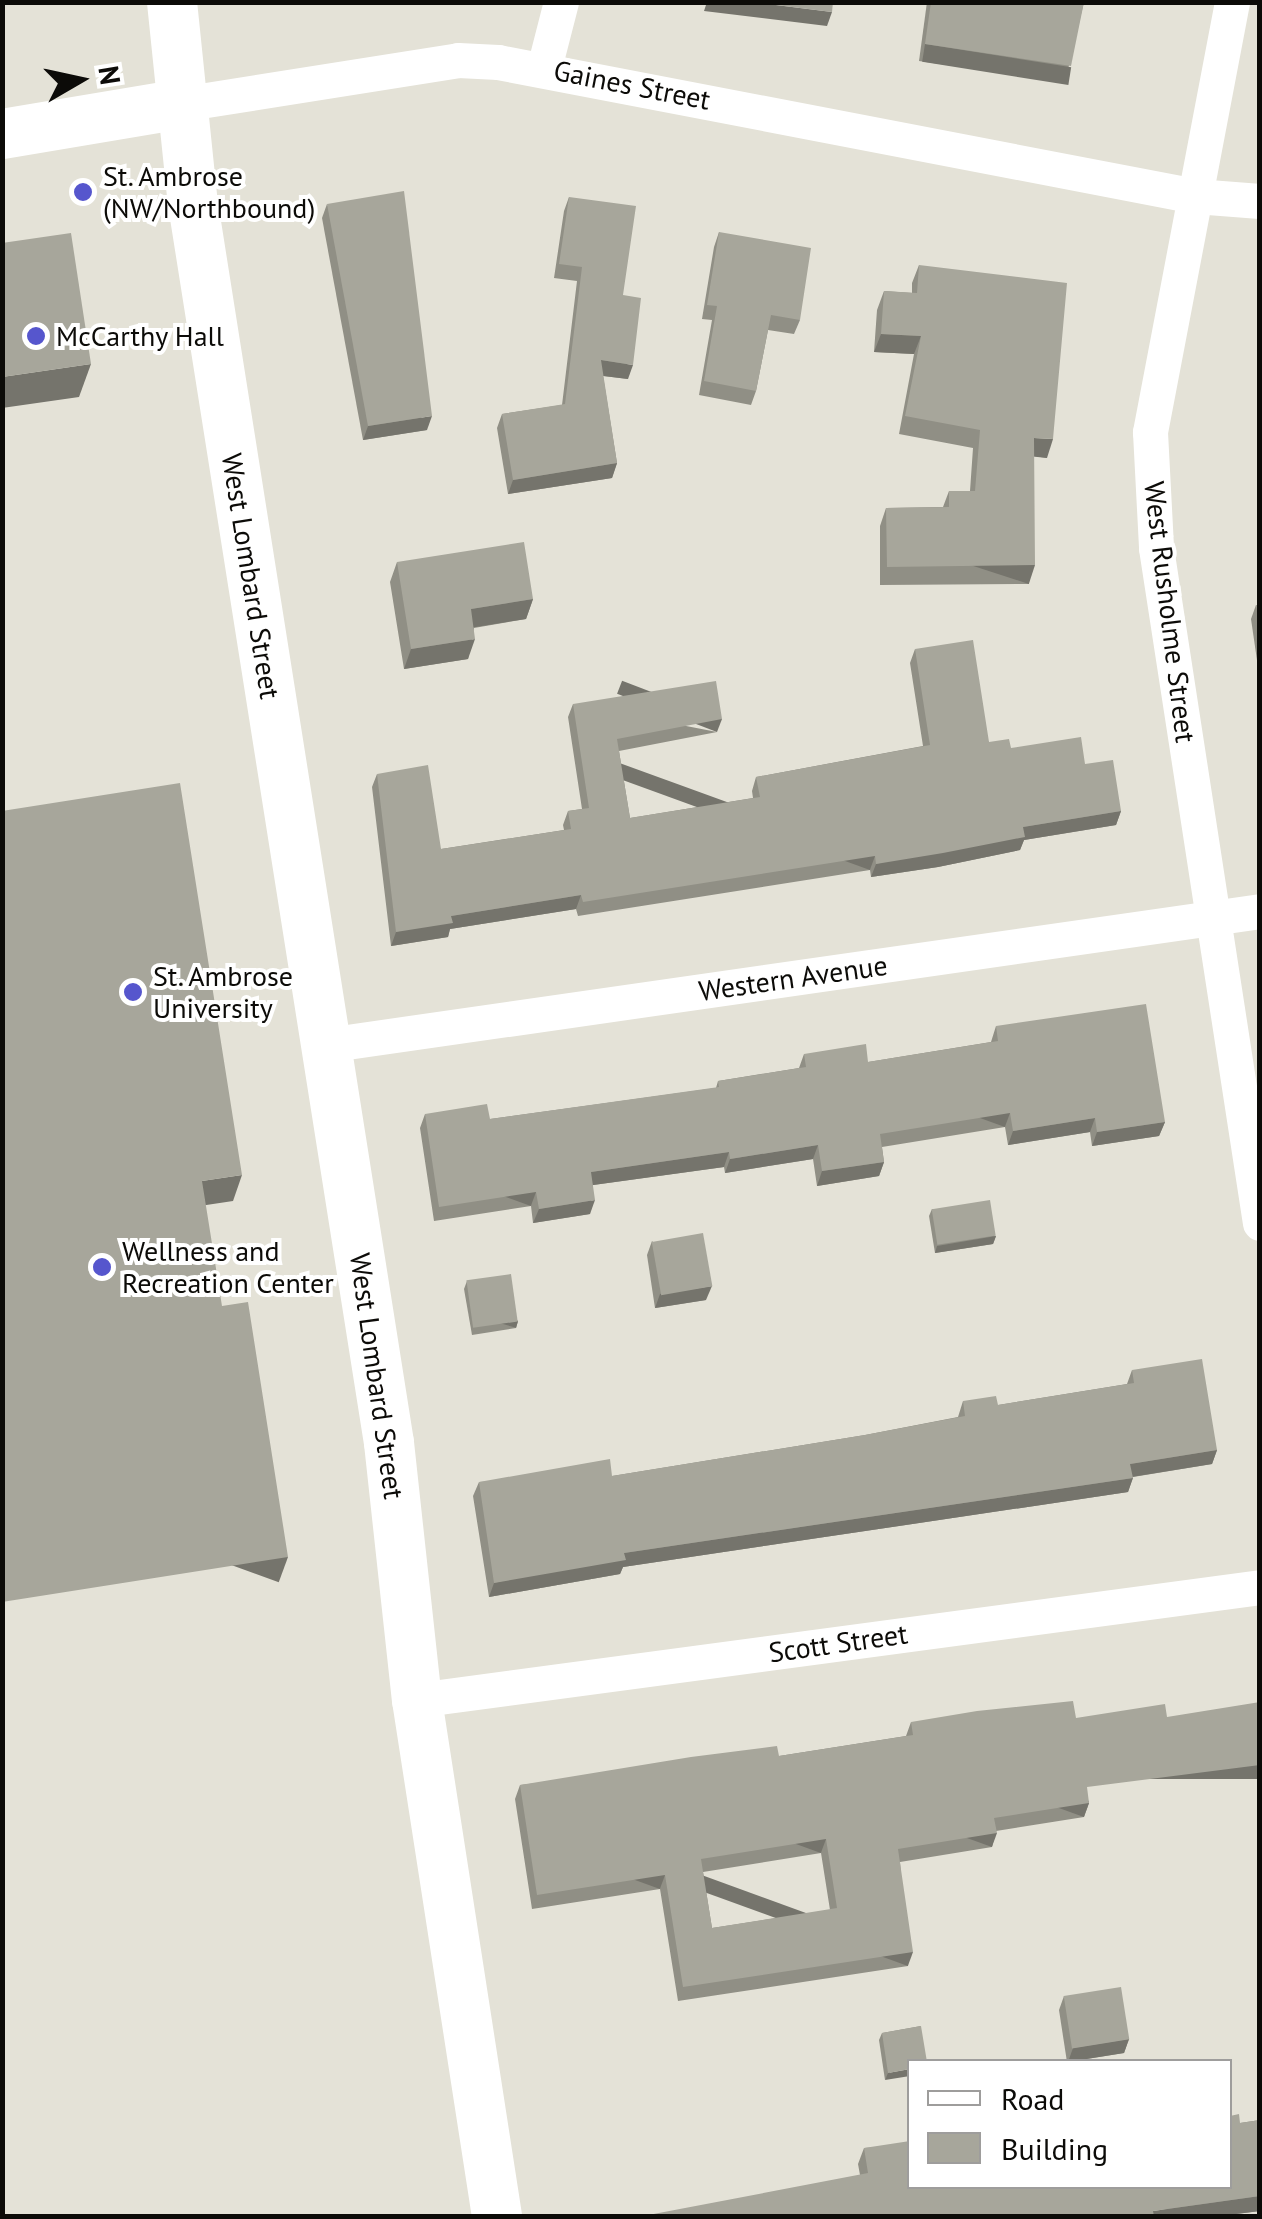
<!DOCTYPE html>
<html>
<head>
<meta charset="utf-8">
<style>
	body { margin:0 }
	#map { position:relative; width:1262px; height:2219px; overflow:hidden; background:#e4e2d7; font-family:"PT Sans",sans-serif }
	div>[style] { position:absolute }
	[style*='--x'] { left:calc(var(--x)*1px); top:calc(var(--y)*1px); width:calc(var(--w)*1px); rotate:calc(var(--a)*1deg) }
	.street>* { height:35px; margin:-17.5px; padding:0 17.5px; transform-origin:17.5px; border-radius:17.5px; background:#fff }
	.secondary>* { height:50px; margin:-25px; padding:0 25px; transform-origin:25px; border-radius:25px; background:#fff }
	.wall>* { inset:0; background:#908f85 }
	.shaded-wall>* { inset:0; background:#75746c; transform-origin:0 0 }
	.building>* { inset:0; background:#a7a69b; transform-origin:0 0 }
	.dots>* { width:28px; height:28px; translate:-50% -50%; box-sizing:border-box; border:5px solid #fff; border-radius:50% }
	span { translate:-50% -50%; white-space:nowrap; text-align:center; line-height:1.15; -webkit-text-stroke:8px #fff; paint-order:stroke }
	.street-label { font-size:28px; color:#0c0b08 }
	.poi-label { font-size:28px; color:#0c0b08 }
	.left { translate:0 -50%; text-align:left }
	.frame { position:absolute; inset:0; border:5px solid #0c0b08; pointer-events:none }
	.legend { position:absolute; left:907px; top:2059px; width:325px; height:130px; box-sizing:border-box; background:#fff; border:2px solid #9e9d9c; margin:0; padding:12px 18px; list-style:none; font-size:30px; color:#0c0b08 }
	.legend li { display:flex; align-items:center; gap:20px; height:50px }
	.legend b { width:50px; border:2px solid #9e9d9c }
	.north { position:absolute; left:30px; top:30px; width:100px; height:100px; -webkit-text-stroke:8px #fff; paint-order:stroke; rotate:81deg; font-size:28px; font-weight:700; line-height:40px; text-align:center; color:#0c0b08 }
	.north::after { content:''; display:block; margin:auto; width:35px; height:45px; background:#0c0b08; clip-path:polygon(50% 0,100% 100%,50% 72%,0 100%) }
</style>
</head>
<body>
<div id="map">
	<div class="street">
		<i style="--x:1232;--y:2;--w:438;--a:100.8"></i>
		<i style="--x:1150;--y:432;--w:116;--a:87"></i>
		<i style="--x:1156;--y:548;--w:683;--a:81.24"></i>
		<i style="--x:544;--y:68;--w:68;--a:-75.6"></i>
		<i style="--x:181;--y:104;--w:280;--a:-9"></i>
		<i style="--x:458;--y:60;--w:40;--a:2.9"></i>
		<i style="--x:498;--y:62;--w:710;--a:10.88"></i>
		<i style="--x:1195;--y:196;--w:65;--a:4.4"></i>
		<i style="--x:326;--y:1045;--w:944;--a:-8.16"></i>
		<i style="--x:417;--y:1700;--w:851;--a:-7.63"></i>
	</div>
	<div class="secondary">
		<i style="--x:172;--y:2;--w:203;--a:84.1"></i>
		<i style="--x:193;--y:204;--w:1254;--a:81.01"></i>
		<i style="--x:389;--y:1443;--w:259;--a:83.8"></i>
		<i style="--x:417;--y:1700;--w:522;--a:81.19"></i>
		<i style="--x:2;--y:134;--w:181;--a:-9.5"></i>
	</div>
	<div class="wall">
		<i style="clip-path:polygon(927px 2px,1084px 2px,1065px 82px,919px 61px)"></i>
		<i style="clip-path:polygon(569px 197px,623px 295px,628px 379px,603px 376px,617px 463px,612px 478px,508px 494px,497px 428px,502px 414px,562px 405px,577px 281px,554px 278px,564px 211px)"></i>
		<i style="clip-path:polygon(327px 204px,427px 430px,363px 440px,322px 218px)"></i>
		<i style="clip-path:polygon(719px 232px,800px 320px,794px 334px,768px 330px,756px 391px,751px 405px,699px 395px,712px 320px,702px 319px,714px 247px)"></i>
		<i style="clip-path:polygon(919px 265px,1047px 458px,1034px 456px,1029px 584px,880px 585px,880px 526px,886px 508px,943px 507px,949px 491px,970px 491px,973px 448px,899px 434px,914px 354px,874px 352px,877px 310px,884px 291px,912px 293px,912px 283px)"></i>
		<i style="clip-path:polygon(397px 562px,533px 599px,526px 619px,474px 628px,468px 659px,404px 669px,390px 582px)"></i>
		<i style="clip-path:polygon(1256px 605px,1260px 605px,1259px 674px,1251px 619px)"></i>
		<i style="clip-path:polygon(915px 649px,989px 742px,1011px 748px,1085px 764px,1121px 811px,1116px 825px,1024px 840px,1020px 850px,938px 867px,871px 877px,870px 870px,578px 916px,576px 909px,450px 929px,448px 937px,391px 946px,372px 787px,377px 774px,441px 849px,564px 830px,563px 825px,568px 811px,582px 809px,568px 717px,573px 704px,717px 732px,619px 751px,630px 818px,753px 798px,752px 791px,756px 777px,923px 746px,910px 663px)"></i>
		<i style="clip-path:polygon(996px 1026px,1165px 1122px,1159px 1136px,1092px 1146px,1090px 1132px,1008px 1145px,1005px 1127px,882px 1147px,884px 1162px,879px 1176px,817px 1186px,813px 1159px,725px 1173px,724px 1167px,593px 1185px,590px 1214px,533px 1223px,531px 1206px,434px 1221px,420px 1128px,425px 1114px,490px 1119px,716px 1088px,718px 1081px,799px 1068px,804px 1054px,868px 1062px,991px 1042px)"></i>
		<i style="clip-path:polygon(932px 1209px,996px 1236px,993px 1244px,935px 1253px,929px 1216px)"></i>
		<i style="clip-path:polygon(652px 1241px,706px 1300px,655px 1308px,647px 1255px)"></i>
		<i style="clip-path:polygon(467px 1281px,518px 1321px,516px 1328px,472px 1335px,464px 1289px)"></i>
		<i style="clip-path:polygon(1132px 1370px,1217px 1450px,1212px 1464px,1133px 1477px,1128px 1492px,623px 1567px,620px 1574px,489px 1597px,473px 1496px,479px 1482px,612px 1476px,865px 1435px,958px 1417px,963px 1401px,998px 1405px,1127px 1384px)"></i>
		<i style="clip-path:polygon(evenodd,911px 1722px,1089px 1801px,1089px 1803px,1084px 1817px,996px 1831px,992px 1847px,900px 1862px,908px 1966px,678px 2001px,660px 1889px,532px 1909px,515px 1799px,520px 1785px,779px 1756px,906px 1736px,911px 1722px,821px 1853px,830px 1910px,712px 1928px,703px 1872px,821px 1853px)"></i>
		<i style="clip-path:polygon(1064px 1996px,1129px 2039px,1124px 2053px,1067px 2062px,1059px 2010px)"></i>
		<i style="clip-path:polygon(921px 2026px,885px 2080px,879px 2040px,882px 2033px)"></i>
		<i style="clip-path:polygon(1260px 2120px,1260px 2211px,1220px 2216px,860px 2175px,858px 2164px,864px 2148px,1240px 2123px)"></i>
	</div>
	<div class="shaded-wall">
		<i style="clip-path:polygon(707px 2px,753px 2px,832px 12px,827px 26px,704px 11px)"></i>
		<i style="left:925px;top:44px;width:148px;height:18px;rotate:9deg"></i>
		<i style="clip-path:polygon(881px 334px,921px 336px,914px 354px,874px 352px)"></i>
		<i style="clip-path:polygon(601px 360px,633px 365px,628px 379px,596px 375px)"></i>
		<i style="clip-path:polygon(91px 364px,79px 397px,2px 408px,2px 377px)"></i>
		<i style="clip-path:polygon(432px 416px,427px 430px,363px 440px,368px 426px)"></i>
		<i style="clip-path:polygon(1034px 438px,1053px 439px,1047px 458px,1028px 456px)"></i>
		<i style="clip-path:polygon(617px 463px,612px 478px,508px 494px,513px 480px)"></i>
		<i style="left:1035px;top:565px;width:20px;height:148px;rotate:108deg"></i>
		<i style="clip-path:polygon(533px 599px,526px 619px,463px 629px,471px 609px)"></i>
		<i style="clip-path:polygon(475px 639px,468px 659px,404px 669px,411px 649px)"></i>
		<i style="left:722px;top:719px;width:14px;height:107px;rotate:111deg"></i>
		<i style="clip-path:polygon(1121px 811px,1116px 825px,1024px 840px,1020px 850px,938px 867px,871px 877px,876px 864px,1023px 827px)"></i>
		<i style="left:875px;top:856px;width:15px;height:296px;rotate:110deg"></i>
		<i style="clip-path:polygon(581px 895px,576px 909px,450px 929px,448px 937px,391px 946px,396px 932px,451px 916px)"></i>
		<i style="left:1010px;top:1113px;width:15px;height:132px;rotate:110deg"></i>
		<i style="clip-path:polygon(1095px 1118px,1090px 1132px,1008px 1145px,1013px 1131px)"></i>
		<i style="clip-path:polygon(1165px 1122px,1159px 1136px,1092px 1146px,1097px 1132px)"></i>
		<i style="clip-path:polygon(818px 1145px,813px 1159px,725px 1173px,730px 1159px)"></i>
		<i style="clip-path:polygon(729px 1152px,724px 1167px,586px 1186px,591px 1172px)"></i>
		<i style="clip-path:polygon(884px 1162px,879px 1176px,817px 1186px,822px 1171px)"></i>
		<i style="clip-path:polygon(242px 1175px,233px 1201px,193px 1207px,202px 1181px)"></i>
		<i style="left:536px;top:1192px;width:15px;height:98px;rotate:110deg"></i>
		<i style="clip-path:polygon(595px 1200px,590px 1214px,533px 1223px,539px 1209px)"></i>
		<i style="clip-path:polygon(996px 1236px,993px 1244px,935px 1253px,937px 1246px)"></i>
		<i style="clip-path:polygon(712px 1286px,706px 1300px,655px 1308px,660px 1294px)"></i>
		<i style="left:518px;top:1321px;width:7px;height:45px;rotate:106deg"></i>
		<i style="clip-path:polygon(1217px 1450px,1212px 1464px,1125px 1478px,1130px 1464px)"></i>
		<i style="clip-path:polygon(1133px 1478px,1128px 1492px,623px 1567px,620px 1574px,489px 1597px,494px 1583px,624px 1553px)"></i>
		<i style="left:288px;top:1557px;width:27px;height:290px;rotate:110deg"></i>
		<i style="left:1260px;top:1765px;width:14px;height:174px;rotate:90deg"></i>
		<i style="left:1089px;top:1803px;width:15px;height:96px;rotate:110deg"></i>
		<i style="left:997px;top:1833px;width:15px;height:100px;rotate:110deg"></i>
		<i style="left:826px;top:1839px;width:15px;height:127px;rotate:110deg"></i>
		<i style="left:665px;top:1875px;width:15px;height:130px;rotate:110deg"></i>
		<i style="left:913px;top:1952px;width:15px;height:233px;rotate:110deg"></i>
		<i style="clip-path:polygon(1129px 2039px,1124px 2053px,1068px 2062px,1073px 2048px)"></i>
		<i style="clip-path:polygon(910px 2069px,910px 2076px,885px 2080px,888px 2073px)"></i>
		<i style="clip-path:polygon(1260px 2196px,1260px 2211px,1220px 2216px,1151px 2216px,1153px 2211px)"></i>
	</div>
	<div class="building">
		<i style="clip-path:polygon(753px 2px,833px 2px,832px 12px)"></i>
		<i style="clip-path:polygon(931px 2px,1084px 2px,1071px 66px,925px 44px)"></i>
		<i style="clip-path:polygon(404px 191px,432px 416px,368px 426px,327px 204px)"></i>
		<i style="clip-path:polygon(569px 197px,636px 206px,623px 295px,641px 298px,633px 365px,601px 360px,617px 463px,513px 480px,502px 414px,565px 404px,582px 267px,559px 264px)"></i>
		<i style="clip-path:polygon(719px 232px,811px 248px,800px 320px,771px 315px,756px 391px,704px 381px,717px 306px,707px 305px)"></i>
		<i style="clip-path:polygon(71px 233px,91px 364px,2px 377px,2px 243px)"></i>
		<i style="clip-path:polygon(919px 265px,1067px 283px,1053px 439px,1034px 438px,1035px 565px,887px 567px,886px 508px,949px 507px,949px 491px,975px 491px,980px 430px,905px 416px,921px 336px,881px 334px,884px 291px,917px 293px)"></i>
		<i style="clip-path:polygon(524px 542px,533px 599px,471px 609px,475px 639px,411px 649px,397px 562px)"></i>
		<i style="clip-path:polygon(1256px 605px,1260px 605px,1260px 629px)"></i>
		<i style="clip-path:polygon(973px 640px,989px 742px,1009px 739px,1011px 748px,1081px 737px,1085px 764px,1113px 760px,1121px 811px,1023px 827px,1025px 837px,943px 853px,876px 864px,875px 856px,583px 902px,581px 895px,451px 916px,453px 923px,396px 932px,377px 774px,428px 765px,441px 849px,571px 829px,568px 811px,589px 808px,573px 704px,716px 681px,722px 719px,617px 739px,630px 818px,760px 797px,756px 777px,930px 745px,915px 649px)"></i>
		<i style="clip-path:polygon(180px 783px,242px 1175px,202px 1181px,222px 1306px,248px 1302px,288px 1557px,2px 1602px,2px 811px)"></i>
		<i style="clip-path:polygon(1146px 1004px,1165px 1122px,1097px 1132px,1095px 1118px,1013px 1131px,1010px 1113px,880px 1134px,884px 1162px,822px 1171px,818px 1145px,730px 1159px,729px 1152px,591px 1172px,595px 1200px,539px 1209px,536px 1192px,439px 1207px,425px 1114px,487px 1104px,490px 1119px,719px 1087px,718px 1081px,806px 1067px,804px 1054px,866px 1044px,868px 1062px,998px 1041px,996px 1026px)"></i>
		<i style="left:990px;top:1200px;width:36px;height:59px;rotate:81deg"></i>
		<i style="left:703px;top:1233px;width:54px;height:52px;rotate:80deg"></i>
		<i style="left:511px;top:1274px;width:48px;height:45px;rotate:82deg"></i>
		<i style="clip-path:polygon(1202px 1359px,1217px 1450px,1130px 1464px,1133px 1478px,624px 1553px,626px 1560px,494px 1583px,479px 1482px,610px 1459px,612px 1476px,865px 1435px,965px 1416px,963px 1401px,996px 1396px,998px 1405px,1134px 1383px,1132px 1370px)"></i>
		<i style="clip-path:polygon(evenodd,1073px 1701px,1076px 1718px,1165px 1704px,1167px 1717px,1260px 1702px,1260px 1765px,1087px 1787px,1089px 1803px,994px 1818px,997px 1833px,898px 1849px,913px 1952px,683px 1987px,665px 1875px,537px 1895px,520px 1785px,691px 1757px,777px 1746px,779px 1756px,913px 1735px,911px 1722px,977px 1711px,1073px 1701px,826px 1839px,837px 1908px,712px 1928px,701px 1859px,826px 1839px)"></i>
		<i style="left:1121px;top:1987px;width:53px;height:58px;rotate:81deg"></i>
		<i style="clip-path:polygon(921px 2026px,927px 2062px,910px 2062px,910px 2069px,888px 2073px,882px 2033px)"></i>
		<i style="clip-path:polygon(1239px 2114px,1240px 2123px,1260px 2120px,1260px 2196px,1153px 2211px,1154px 2216px,643px 2216px,868px 2173px,864px 2148px,910px 2141px,910px 2186px,1230px 2186px,1230px 2116px)"></i>
	</div>
	<div class="dots">
		<i style="left:83px;top:192px;background:#5656cd"></i>
		<i style="left:36px;top:336px;background:#5656cd"></i>
		<i style="left:133px;top:992px;background:#5656cd"></i>
		<i style="left:102px;top:1267px;background:#5656cd"></i>
	</div>
	<div class="street-label">
		<span style="left:632px;top:85px;rotate:11deg">Gaines Street</span>
		<span style="left:251px;top:576px;rotate:81deg">West Lombard Street</span>
		<span style="left:1170px;top:612px;rotate:83deg">West Rusholme Street</span>
		<span style="left:793px;top:978px;rotate:-8deg">Western Avenue</span>
		<span style="left:377px;top:1376px;rotate:82deg">West Lombard Street</span>
		<span style="left:838px;top:1643px;rotate:-8deg">Scott Street</span>
	</div>
	<div class="poi-label">
		<span class="left" style="left:103px;top:192px">St. Ambrose<br>(NW/Northbound)</span>
		<span class="left" style="left:56px;top:336px">McCarthy Hall</span>
		<span class="left" style="left:153px;top:992px">St. Ambrose<br>University</span>
		<span class="left" style="left:122px;top:1267px">Wellness and<br>Recreation Center</span>
	</div>
	<div class="frame"></div>
	<ul class="legend">
	<li><b style="height:12px;background:#fff"></b>Road</li>
	<li><b style="height:28px;background:#a7a69b"></b>Building</li>
	</ul>
	<div class="north">N</div>
</div>
</body>
</html>
